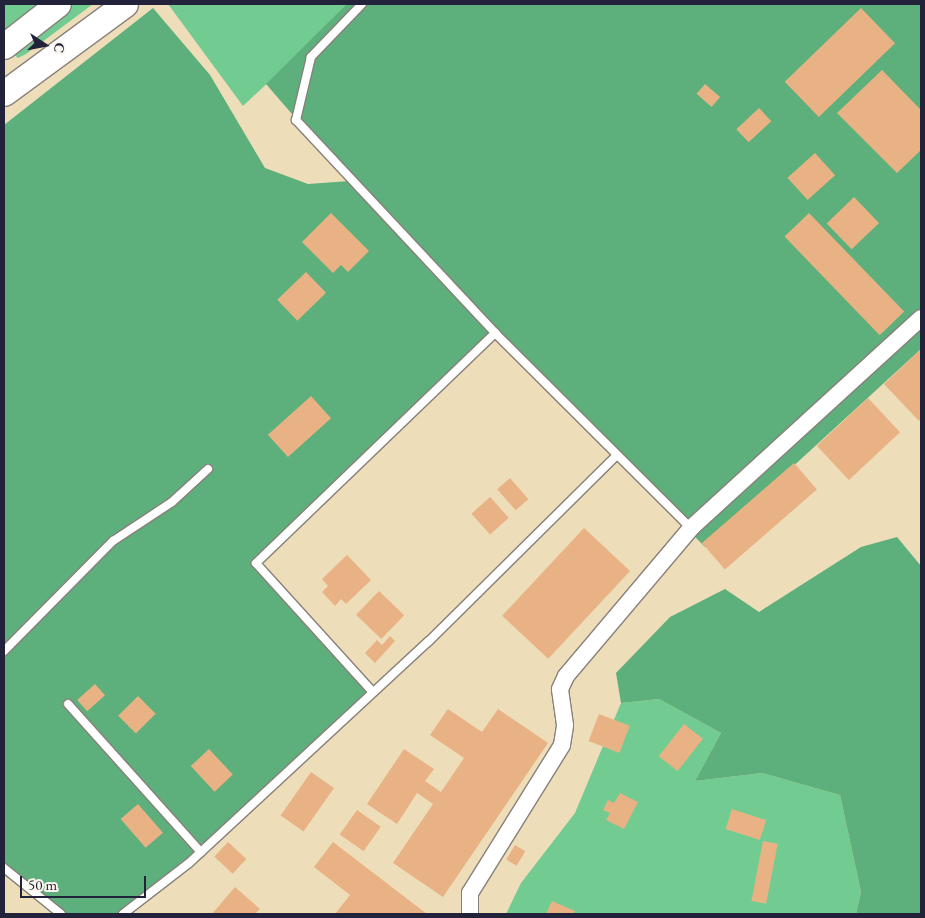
<!DOCTYPE html>
<html>
<head>
<meta charset="utf-8">
<style>
	body { margin:0 }
	#map { position:relative; width:925px; height:918px; overflow:hidden; background:#edddb9; font-family:"EB Garamond",serif }
	div>[style] { position:absolute }
	[style*='--x'] { left:calc(var(--x)*1px); top:calc(var(--y)*1px); width:calc(var(--w)*1px); rotate:calc(var(--a)*1deg) }
	.green>* { inset:0; background:#72cb91 }
	.forest>* { inset:0; background:#5daf7b }
	.building>* { inset:0; background:#e9b285; transform-origin:0 0 }
	.roads { filter:drop-shadow(1px 0 #88807a) drop-shadow(-1px 0 #88807a) drop-shadow(0 1px #88807a) drop-shadow(0 -1px #88807a) }
	.lane>* { height:8px; margin:-4px; padding:0 4px; transform-origin:4px; border-radius:4px; background:#fff }
	.street>* { height:16px; margin:-8px; padding:0 8px; transform-origin:8px; border-radius:8px; background:#fff }
	.primary>* { height:25px; margin:-12.5px; padding:0 12.5px; transform-origin:12.5px; border-radius:12.5px; background:#fff }
	span { translate:-50% -50%; white-space:nowrap; text-align:center; line-height:1.15; -webkit-text-stroke:4px #fbf7ec; paint-order:stroke }
	.frame { position:absolute; inset:0; border:5px solid #22223b; pointer-events:none }
	.north { position:absolute; left:20px; top:20px; width:50px; height:50px; -webkit-text-stroke:4px #fbf7ec; paint-order:stroke; rotate:101deg; font-size:14px; font-weight:700; line-height:20px; text-align:center; color:#22223b }
	.north::after { content:''; display:block; margin:auto; width:18px; height:22px; background:#22223b; clip-path:polygon(50% 0,100% 100%,50% 72%,0 100%) }
	.scale { position:absolute; left:20px; top:876px; width:126px; height:22px; box-sizing:border-box; border:2px solid #22223b; border-top:0; padding-left:6px; font-size:15px; line-height:18px; white-space:nowrap; color:#22223b; -webkit-text-stroke:4px #fbf7ec; paint-order:stroke }
</style>
</head>
<body>
<div id="map">
	<div class="green">
		<i style="clip-path:polygon(4px 4px,42px 4px,4px 30px)"></i>
		<i style="clip-path:polygon(70px 4px,93px 4px,26px 54px,18px 58px,12px 53px)"></i>
		<i style="clip-path:polygon(168px 4px,352px 4px,243px 106px)"></i>
		<i style="clip-path:polygon(659px 699px,721px 733px,695px 781px,762px 773px,840px 795px,861px 892px,856px 914px,506px 914px,521px 883px,575px 813px,621px 703px)"></i>
	</div>
	<div class="forest">
		<i style="clip-path:polygon(347px 4px,921px 4px,921px 349px,705px 547px,495px 333px,256px 563px,371px 690px,129px 914px,57px 914px,4px 875px,4px 125px,153px 8px,210px 75px,265px 168px,308px 184px,350px 181px,266px 84px)"></i>
		<i style="clip-path:polygon(897px 537px,921px 566px,921px 914px,856px 914px,861px 892px,840px 795px,762px 773px,695px 781px,721px 733px,659px 699px,621px 703px,616px 673px,670px 617px,725px 589px,759px 612px,861px 547px)"></i>
	</div>
	<div class="building">
		<i style="left:861px;top:8px;width:49px;height:106px;rotate:46deg"></i>
		<i style="clip-path:polygon(882px 70px,921px 110px,921px 150px,897px 173px,837px 113px)"></i>
		<i style="left:705px;top:84px;width:20px;height:13px;rotate:41deg"></i>
		<i style="left:759px;top:108px;width:18px;height:31px;rotate:47deg"></i>
		<i style="left:815px;top:153px;width:30px;height:37px;rotate:48deg"></i>
		<i style="left:854px;top:197px;width:36px;height:38px;rotate:46deg"></i>
		<i style="clip-path:polygon(331px 213px,369px 251px,348px 272px,341px 265px,333px 273px,302px 242px)"></i>
		<i style="left:809px;top:213px;width:137px;height:34px;rotate:46deg"></i>
		<i style="left:306px;top:272px;width:29px;height:40px;rotate:46deg"></i>
		<i style="clip-path:polygon(921px 349px,921px 419px,919px 421px,884px 384px)"></i>
		<i style="left:311px;top:396px;width:30px;height:58px;rotate:48deg"></i>
		<i style="left:868px;top:398px;width:47px;height:70px;rotate:47deg"></i>
		<i style="left:794px;top:463px;width:35px;height:122px;rotate:49deg"></i>
		<i style="left:510px;top:478px;width:28px;height:17px;rotate:49deg"></i>
		<i style="left:490px;top:497px;width:28px;height:25px;rotate:48deg"></i>
		<i style="left:584px;top:528px;width:63px;height:120px;rotate:43deg"></i>
		<i style="clip-path:polygon(347px 555px,371px 580px,346px 604px,341px 599px,335px 606px,322px 592px,328px 586px,322px 579px)"></i>
		<i style="left:379px;top:591px;width:35px;height:33px;rotate:44deg"></i>
		<i style="clip-path:polygon(390px 636px,395px 641px,375px 663px,365px 653px,377px 640px,382px 645px)"></i>
		<i style="left:95px;top:684px;width:15px;height:24px;rotate:48deg"></i>
		<i style="left:138px;top:696px;width:25px;height:28px;rotate:45deg"></i>
		<i style="clip-path:polygon(448px 709px,482px 732px,498px 709px,548px 743px,443px 897px,393px 863px,433px 804px,417px 793px,397px 824px,367px 804px,404px 749px,434px 769px,425px 781px,441px 792px,464px 758px,430px 735px)"></i>
		<i style="left:599px;top:714px;width:33px;height:29px;rotate:21deg"></i>
		<i style="left:684px;top:724px;width:24px;height:41px;rotate:38deg"></i>
		<i style="left:209px;top:749px;width:35px;height:25px;rotate:47deg"></i>
		<i style="left:311px;top:772px;width:28px;height:53px;rotate:35deg"></i>
		<i style="clip-path:polygon(620px 793px,638px 802px,624px 829px,606px 820px,610px 813px,603px 810px,608px 800px,614px 803px)"></i>
		<i style="left:138px;top:804px;width:38px;height:23px;rotate:49deg"></i>
		<i style="left:732px;top:809px;width:36px;height:21px;rotate:18deg"></i>
		<i style="left:357px;top:810px;width:29px;height:30px;rotate:35deg"></i>
		<i style="left:763px;top:841px;width:15px;height:61px;rotate:11deg"></i>
		<i style="left:228px;top:842px;width:25px;height:20px;rotate:43deg"></i>
		<i style="clip-path:polygon(333px 842px,427px 914px,335px 914px,350px 895px,314px 867px)"></i>
		<i style="left:515px;top:845px;width:12px;height:17px;rotate:31deg"></i>
		<i style="clip-path:polygon(235px 887px,260px 909px,255px 914px,212px 914px)"></i>
		<i style="clip-path:polygon(552px 901px,575px 911px,573px 914px,546px 914px)"></i>
	</div>
	<div class="roads">
		<div class="lane">
			<i style="--x:362;--y:4;--w:74;--a:133.9"></i>
			<i style="--x:311;--y:57;--w:65;--a:103.4"></i>
			<i style="--x:296;--y:120;--w:291;--a:46.9"></i>
			<i style="--x:495;--y:333;--w:276;--a:44.9"></i>
			<i style="--x:4;--y:651;--w:155;--a:-45.3"></i>
			<i style="--x:113;--y:541;--w:71;--a:-33.5"></i>
			<i style="--x:172;--y:502;--w:49;--a:-42.5"></i>
			<i style="--x:371;--y:690;--w:171;--a:-132.2"></i>
			<i style="--x:256;--y:563;--w:332;--a:-43.9"></i>
			<i style="--x:68;--y:704;--w:199;--a:48.1"></i>
			<i style="--x:4;--y:868;--w:73;--a:38.9"></i>
			<i style="--x:123;--y:914;--w:83;--a:-37.7"></i>
			<i style="--x:189;--y:863;--w:326;--a:-42.8"></i>
			<i style="--x:428;--y:642;--w:264;--a:-44.7"></i>
		</div>
		<div class="street">
			<i style="--x:470;--y:914;--w:21;--a:-90"></i>
			<i style="--x:470;--y:893;--w:174;--a:-58.1"></i>
			<i style="--x:562;--y:745;--w:20;--a:-81"></i>
			<i style="--x:565;--y:725;--w:36;--a:-98"></i>
			<i style="--x:560;--y:689;--w:14;--a:-65"></i>
			<i style="--x:566;--y:676;--w:194;--a:-49.8"></i>
			<i style="--x:691;--y:528;--w:311;--a:-42.4"></i>
		</div>
		<div class="primary">
			<i style="--x:4;--y:46;--w:68;--a:-37.9"></i>
			<i style="--x:4;--y:93;--w:150;--a:-36.3"></i>
		</div>
	</div>
	<div class="frame"></div>
	<div class="north">С</div>
	<div class="scale">50 m</div>
</div>
</body>
</html>
